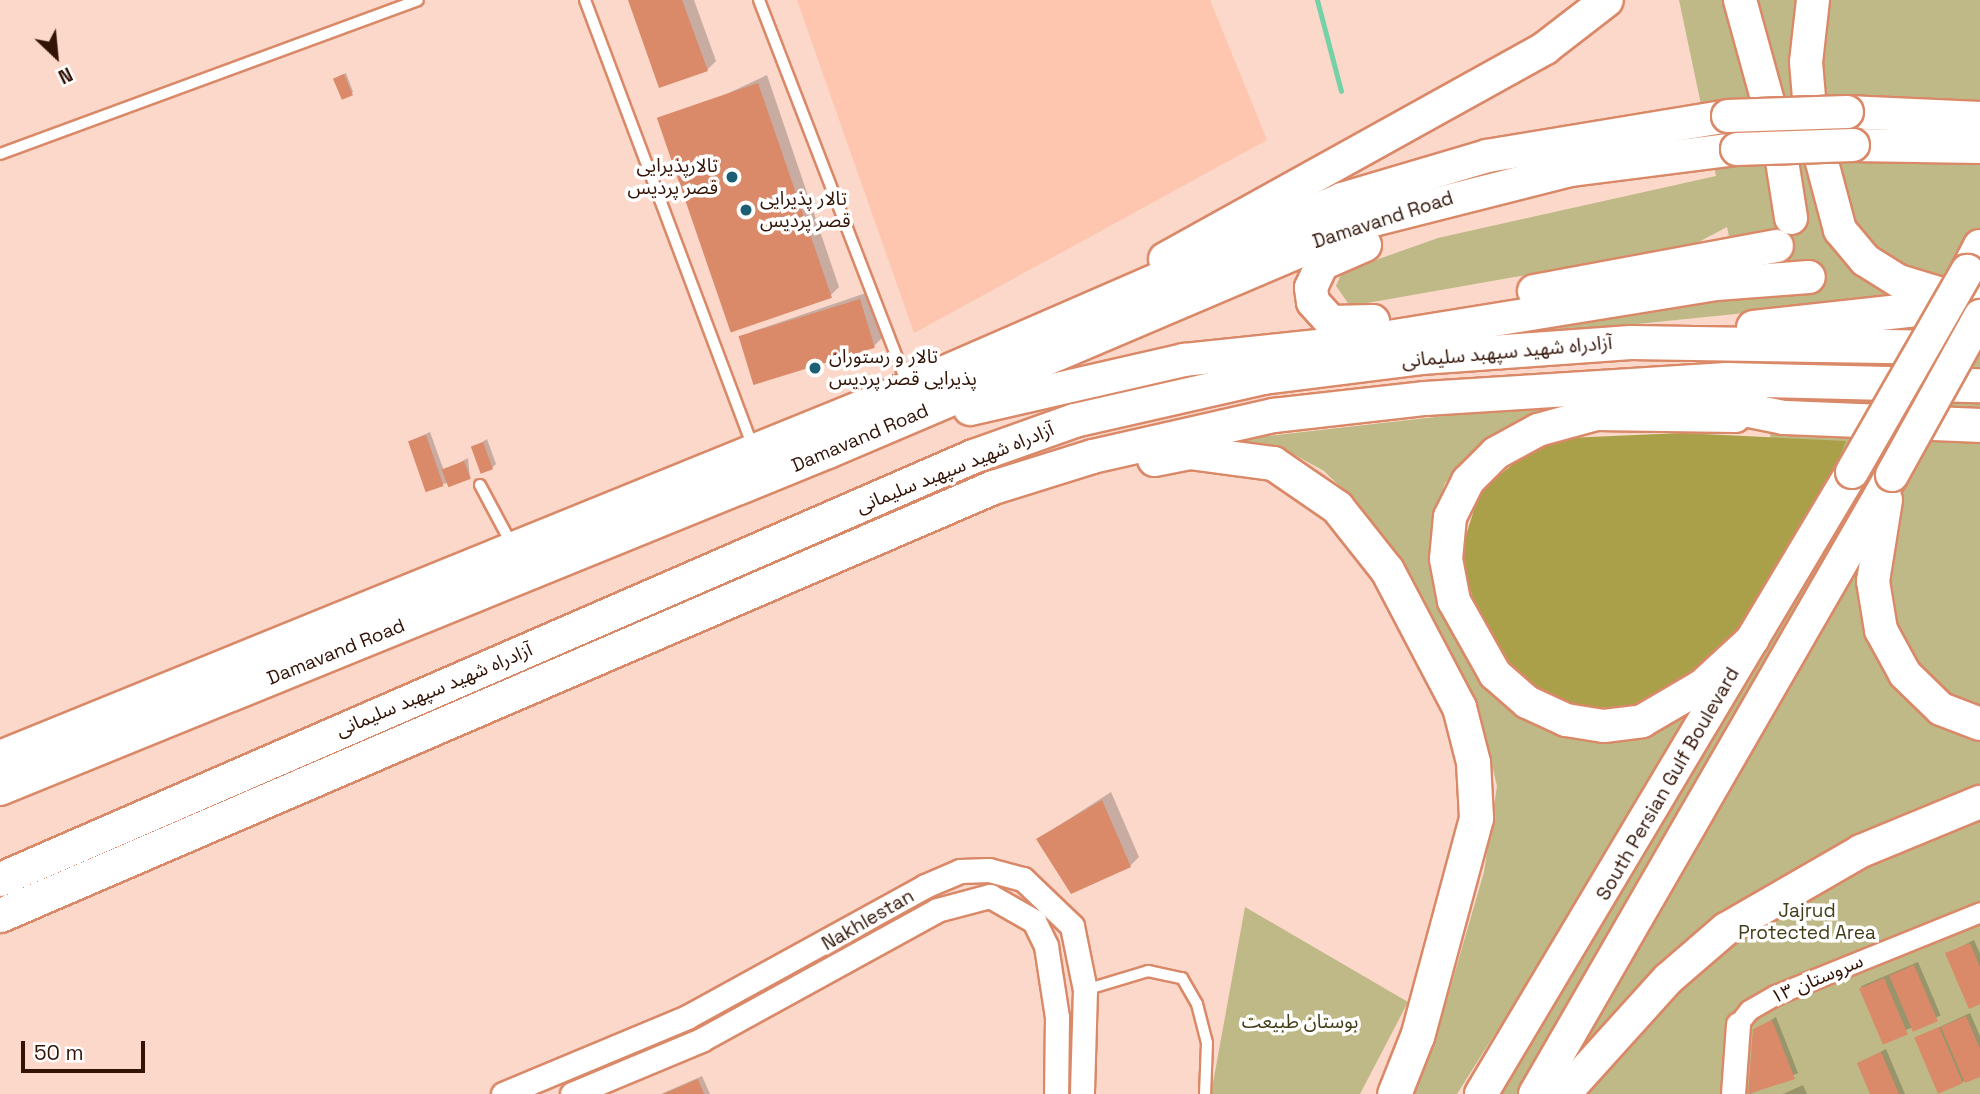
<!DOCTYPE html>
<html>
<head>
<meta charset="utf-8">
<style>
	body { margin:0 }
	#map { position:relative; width:1980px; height:1094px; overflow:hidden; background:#fbd8ca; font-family:"Space Grotesk","Noto Sans Arabic",sans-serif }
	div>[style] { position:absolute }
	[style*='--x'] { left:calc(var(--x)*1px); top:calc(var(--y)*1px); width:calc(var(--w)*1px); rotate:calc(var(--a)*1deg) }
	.built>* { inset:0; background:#fec5af }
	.green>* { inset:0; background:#beb986 }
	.forest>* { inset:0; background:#aaa049 }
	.shadow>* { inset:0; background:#0003; transform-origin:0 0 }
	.stream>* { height:5px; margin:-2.5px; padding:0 2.5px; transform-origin:2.5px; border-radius:2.5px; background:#75d2a7 }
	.building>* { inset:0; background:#da8a69; transform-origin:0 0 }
	.roads { filter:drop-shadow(2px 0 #da8968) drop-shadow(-2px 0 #da8968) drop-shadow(0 2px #da8968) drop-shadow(0 -2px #da8968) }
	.service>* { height:10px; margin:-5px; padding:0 5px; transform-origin:5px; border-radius:5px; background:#fff }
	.minor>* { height:19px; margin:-9.5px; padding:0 9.5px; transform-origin:9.5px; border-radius:9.5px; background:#fff }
	.tertiary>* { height:23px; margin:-11.5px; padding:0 11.5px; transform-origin:11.5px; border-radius:11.5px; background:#fff }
	.trunk>* { height:32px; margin:-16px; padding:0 16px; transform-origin:16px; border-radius:16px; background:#fff }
	.motorway>* { height:33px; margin:-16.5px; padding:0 16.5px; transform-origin:16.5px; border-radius:16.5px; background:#fff }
	.bridges { filter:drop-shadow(2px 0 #da8968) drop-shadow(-2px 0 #da8968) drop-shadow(0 2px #da8968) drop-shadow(0 -2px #da8968) }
	.trunk-bridge>* { height:32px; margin:-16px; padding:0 16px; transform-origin:16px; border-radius:16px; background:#fff }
	.dots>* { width:19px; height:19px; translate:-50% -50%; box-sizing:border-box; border:4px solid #fff; border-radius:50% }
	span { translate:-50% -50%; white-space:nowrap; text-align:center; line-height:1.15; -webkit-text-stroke:7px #fff; paint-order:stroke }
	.poi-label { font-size:19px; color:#321306 }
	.right { translate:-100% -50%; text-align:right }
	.left { translate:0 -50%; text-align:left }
	.street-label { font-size:19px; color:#321306 }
	.park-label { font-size:19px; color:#423d18 }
	.north { position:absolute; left:21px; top:21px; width:70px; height:70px; -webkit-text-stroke:5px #fff; paint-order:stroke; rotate:154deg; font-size:19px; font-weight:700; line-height:28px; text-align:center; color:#321306 }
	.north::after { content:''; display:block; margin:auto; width:24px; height:32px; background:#321306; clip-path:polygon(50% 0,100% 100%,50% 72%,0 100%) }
	.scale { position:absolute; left:21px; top:1041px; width:124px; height:32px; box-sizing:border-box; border:4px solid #321306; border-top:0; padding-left:9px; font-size:21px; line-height:24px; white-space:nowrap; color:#321306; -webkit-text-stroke:5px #fff; paint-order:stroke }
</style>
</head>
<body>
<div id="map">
	<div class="built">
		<i style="clip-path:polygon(797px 0,1210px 0,1267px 140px,914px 333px)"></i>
	</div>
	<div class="green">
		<i style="clip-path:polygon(1679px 0,1980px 0,1980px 1094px,1495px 1094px,1802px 591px,1745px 313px,1410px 347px,1741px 293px,1727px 227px,1691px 246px,1350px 306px,1336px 286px,1342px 272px,1438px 238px,1716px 176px)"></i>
		<i style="clip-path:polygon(1577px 401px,1495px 433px,1445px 483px,1434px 519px,1434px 562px,1473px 662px,1583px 735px,1718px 680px,1457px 1094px,1411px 1094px,1439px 1027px,1484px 872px,1497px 786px,1480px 713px,1403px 563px,1357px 503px,1324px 471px,1284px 449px,1224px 441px)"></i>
		<i style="clip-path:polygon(1245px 907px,1408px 1002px,1360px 1094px,1211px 1094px)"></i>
	</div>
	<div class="forest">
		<i style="clip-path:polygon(1682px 433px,1846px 441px,1827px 490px,1754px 611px,1692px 679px,1634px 707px,1575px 707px,1532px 689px,1482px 630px,1460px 554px,1480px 491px,1544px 439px)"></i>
	</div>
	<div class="shadow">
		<i style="clip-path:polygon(629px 0,694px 0,716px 61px,707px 70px)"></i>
		<i style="clip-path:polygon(346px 73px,353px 92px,352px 93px,337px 77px)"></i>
		<i style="clip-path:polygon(767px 75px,839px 287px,830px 296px,662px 124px)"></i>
		<i style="clip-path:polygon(869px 292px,883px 337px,874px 346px,742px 341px,751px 332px)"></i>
		<i style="clip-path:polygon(430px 432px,444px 471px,468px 458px,470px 478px,443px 484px,410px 441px)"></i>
		<i style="clip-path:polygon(487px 439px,496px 464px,492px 468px,473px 448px)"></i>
		<i style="clip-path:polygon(1111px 792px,1139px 857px,1130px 866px,1038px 839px)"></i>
		<i style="clip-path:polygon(1974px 940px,1980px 954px,1980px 1003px,1947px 954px)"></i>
		<i style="left:1918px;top:962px;width:58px;height:62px;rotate:67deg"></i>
		<i style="clip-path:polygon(1970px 1013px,1980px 1036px,1980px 1075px,1962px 1082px,1916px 1038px)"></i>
		<i style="clip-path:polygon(1776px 1017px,1798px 1073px,1750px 1094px,1755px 1030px)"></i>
		<i style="clip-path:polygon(1886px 1049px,1905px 1094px,1872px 1094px,1859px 1063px)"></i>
		<i style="clip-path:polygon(702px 1076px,710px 1094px,661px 1094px)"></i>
		<i style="clip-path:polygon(1803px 1085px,1807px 1094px,1783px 1094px)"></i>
	</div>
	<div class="stream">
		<i style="--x:1317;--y:0;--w:94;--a:75.2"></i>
	</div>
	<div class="building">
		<i style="clip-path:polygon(628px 0,682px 0,708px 71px,659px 88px)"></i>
		<i style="left:344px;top:74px;width:23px;height:12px;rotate:67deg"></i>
		<i style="left:758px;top:83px;width:227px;height:107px;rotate:71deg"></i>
		<i style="left:860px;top:299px;width:51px;height:127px;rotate:73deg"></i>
		<i style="left:426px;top:435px;width:54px;height:19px;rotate:71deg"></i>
		<i style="left:483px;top:442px;width:29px;height:13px;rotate:70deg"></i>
		<i style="left:464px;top:461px;width:19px;height:24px;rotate:69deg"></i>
		<i style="clip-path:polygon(1102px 800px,1131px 867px,1071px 894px,1036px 839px)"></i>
		<i style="clip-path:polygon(1970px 943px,1980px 967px,1980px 1004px,1969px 1009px,1945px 953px)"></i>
		<i style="left:1914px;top:965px;width:61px;height:27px;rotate:67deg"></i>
		<i style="left:1884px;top:978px;width:61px;height:27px;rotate:67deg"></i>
		<i style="clip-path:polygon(1966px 1016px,1980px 1049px,1980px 1077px,1965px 1083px,1941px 1027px)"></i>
		<i style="clip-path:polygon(1772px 1020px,1795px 1079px,1748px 1094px,1753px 1029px)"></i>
		<i style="left:1939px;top:1027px;width:61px;height:27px;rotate:67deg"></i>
		<i style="clip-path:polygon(1881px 1052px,1899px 1094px,1870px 1094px,1857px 1063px)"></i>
		<i style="clip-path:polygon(698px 1079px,704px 1094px,663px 1094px)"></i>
	</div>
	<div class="roads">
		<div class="service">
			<i style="--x:585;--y:0;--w:478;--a:69.4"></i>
			<i style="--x:759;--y:0;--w:412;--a:68.9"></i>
			<i style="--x:0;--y:154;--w:445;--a:-20.2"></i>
			<i style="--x:480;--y:485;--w:66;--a:61.9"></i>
			<i style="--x:1085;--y:990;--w:66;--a:-16.8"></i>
			<i style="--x:1148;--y:971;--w:35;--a:12"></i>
			<i style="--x:1182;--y:978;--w:30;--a:60"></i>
			<i style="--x:1197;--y:1004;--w:40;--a:75.6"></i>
			<i style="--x:1207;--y:1043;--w:51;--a:92.2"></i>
		</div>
		<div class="minor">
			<i style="--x:1738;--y:1024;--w:18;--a:-52"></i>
			<i style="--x:1749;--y:1010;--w:30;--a:-30"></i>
			<i style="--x:1775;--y:995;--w:221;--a:-22"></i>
		</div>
		<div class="tertiary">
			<i style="--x:503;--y:1094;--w:199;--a:-22.7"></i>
			<i style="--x:687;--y:1017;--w:272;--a:-28.8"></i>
			<i style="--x:925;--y:886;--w:38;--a:-23"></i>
			<i style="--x:960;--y:871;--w:29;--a:-2"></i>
			<i style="--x:989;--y:870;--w:35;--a:15"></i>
			<i style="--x:1023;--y:879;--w:68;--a:43.8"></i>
			<i style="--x:1072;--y:926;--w:65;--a:78.5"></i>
			<i style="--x:1085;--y:990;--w:104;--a:91.7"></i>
			<i style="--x:572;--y:1094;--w:140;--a:-22.7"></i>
			<i style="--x:701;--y:1040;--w:269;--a:-28.8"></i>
			<i style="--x:937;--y:910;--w:55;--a:-14.8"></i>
			<i style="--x:990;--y:896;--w:51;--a:29.6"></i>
			<i style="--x:1034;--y:921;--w:28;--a:64"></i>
			<i style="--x:1046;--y:946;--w:72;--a:81.2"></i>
			<i style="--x:1057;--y:1017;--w:77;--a:90.7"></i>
			<i style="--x:1733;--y:1094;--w:70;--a:-85.9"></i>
		</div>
		<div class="trunk">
			<i style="--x:1740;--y:0;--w:147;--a:74.6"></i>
			<i style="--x:1779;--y:142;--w:77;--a:81"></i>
			<i style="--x:1813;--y:0;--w:62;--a:96.4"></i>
			<i style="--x:1806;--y:62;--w:59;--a:85.2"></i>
			<i style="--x:1811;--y:121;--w:113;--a:75.1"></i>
			<i style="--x:1840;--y:230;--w:39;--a:50"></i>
			<i style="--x:1865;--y:260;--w:40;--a:32"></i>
			<i style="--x:1899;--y:281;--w:69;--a:16.9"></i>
			<i style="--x:1847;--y:112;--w:133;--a:2.6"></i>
			<i style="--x:1853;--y:145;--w:127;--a:0.9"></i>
			<i style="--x:1365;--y:245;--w:47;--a:156.2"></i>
			<i style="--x:1322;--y:264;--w:26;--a:115"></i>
			<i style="--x:1311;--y:288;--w:14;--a:82"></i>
			<i style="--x:1313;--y:302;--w:27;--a:48"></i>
			<i style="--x:1331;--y:322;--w:42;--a:-1.4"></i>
			<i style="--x:1165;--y:259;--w:435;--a:-29"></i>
			<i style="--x:1545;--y:48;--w:78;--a:-37.7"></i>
			<i style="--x:1967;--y:271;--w:28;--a:-63"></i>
			<i style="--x:1534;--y:291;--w:247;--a:-10.5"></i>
			<i style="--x:970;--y:409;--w:220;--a:-12.9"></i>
			<i style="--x:1184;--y:360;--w:181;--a:-6"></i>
			<i style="--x:1364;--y:341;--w:357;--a:-9.2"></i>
			<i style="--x:1716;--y:284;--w:93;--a:-4.3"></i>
			<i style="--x:1735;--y:416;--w:139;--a:-179.2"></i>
			<i style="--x:1596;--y:414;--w:60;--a:164.6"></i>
			<i style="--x:1538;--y:430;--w:48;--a:151.3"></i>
			<i style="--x:1496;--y:453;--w:40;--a:135"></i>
			<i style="--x:1468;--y:481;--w:40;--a:116.6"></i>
			<i style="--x:1450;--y:517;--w:42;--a:95.4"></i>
			<i style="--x:1446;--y:559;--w:43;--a:79.2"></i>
			<i style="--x:1454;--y:601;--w:84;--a:60.7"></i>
			<i style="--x:1495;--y:674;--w:43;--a:41.2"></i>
			<i style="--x:1527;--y:702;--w:43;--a:24.8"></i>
			<i style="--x:1566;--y:720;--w:38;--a:9"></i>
			<i style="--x:1604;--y:726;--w:38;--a:-7"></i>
			<i style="--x:1642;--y:721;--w:69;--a:-30.3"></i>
			<i style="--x:1702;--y:686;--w:69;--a:-42.7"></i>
			<i style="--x:1886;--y:500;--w:82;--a:99.1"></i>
			<i style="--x:1873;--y:581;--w:50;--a:80.7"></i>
			<i style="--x:1881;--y:630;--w:50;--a:61.4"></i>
			<i style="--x:1905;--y:674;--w:50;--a:44.2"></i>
			<i style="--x:1941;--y:709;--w:42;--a:21"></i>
			<i style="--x:0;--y:757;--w:980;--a:-22.12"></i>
			<i style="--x:908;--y:388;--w:473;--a:-23.5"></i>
			<i style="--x:1342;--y:199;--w:151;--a:-16.5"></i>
			<i style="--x:1487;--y:156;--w:244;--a:-9.4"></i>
			<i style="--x:0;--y:789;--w:894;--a:-22.15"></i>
			<i style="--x:828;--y:452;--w:592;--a:-23.06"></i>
			<i style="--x:1373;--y:220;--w:203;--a:-14.2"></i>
			<i style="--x:1570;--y:170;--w:168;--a:-7.2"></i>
			<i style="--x:1481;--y:1094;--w:724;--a:-59.19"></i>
			<i style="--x:1535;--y:1094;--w:715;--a:-60.03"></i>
			<i style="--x:1564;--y:1094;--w:155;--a:-47.9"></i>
			<i style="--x:1668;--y:979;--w:77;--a:-40.8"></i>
			<i style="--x:1726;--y:929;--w:156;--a:-30"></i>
			<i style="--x:1861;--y:851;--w:129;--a:-22.4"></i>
		</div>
		<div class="motorway">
			<i style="--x:1753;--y:327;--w:228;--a:-6.3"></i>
			<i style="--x:1669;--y:394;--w:116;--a:11.4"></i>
			<i style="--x:1783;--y:417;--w:197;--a:2.3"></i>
			<i style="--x:1154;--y:459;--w:36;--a:-11"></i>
			<i style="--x:1189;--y:452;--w:85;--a:7.5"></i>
			<i style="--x:1273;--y:463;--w:78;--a:34.5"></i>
			<i style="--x:1337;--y:507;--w:80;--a:51.6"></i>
			<i style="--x:1387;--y:570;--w:155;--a:62.3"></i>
			<i style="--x:1459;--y:707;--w:57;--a:75.7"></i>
			<i style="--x:1473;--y:762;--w:56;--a:86.9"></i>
			<i style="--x:1476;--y:818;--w:226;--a:105.1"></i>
			<i style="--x:1417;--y:1036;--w:62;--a:111.6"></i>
			<i style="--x:0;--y:879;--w:1061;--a:-23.5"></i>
			<i style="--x:973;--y:456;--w:107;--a:-19.6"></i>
			<i style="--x:1074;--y:420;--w:194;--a:-12.8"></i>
			<i style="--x:1263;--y:377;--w:159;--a:-7.2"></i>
			<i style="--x:1421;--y:357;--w:210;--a:-4.1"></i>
			<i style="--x:1630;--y:342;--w:320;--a:0.9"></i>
			<i style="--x:0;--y:915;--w:1081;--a:-23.32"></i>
			<i style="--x:993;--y:487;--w:104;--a:-17.4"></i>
			<i style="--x:1092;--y:456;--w:186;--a:-12.8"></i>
			<i style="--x:1273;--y:415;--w:153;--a:-6.4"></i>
			<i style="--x:1425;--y:398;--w:302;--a:-3.6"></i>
			<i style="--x:1726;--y:379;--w:254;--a:1.4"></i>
		</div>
	</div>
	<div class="bridges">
		<div class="trunk-bridge">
			<i style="--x:1728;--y:116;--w:119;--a:-1.9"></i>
			<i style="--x:1737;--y:149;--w:116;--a:-2"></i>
			<i style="--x:1852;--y:472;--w:232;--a:-60.2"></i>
			<i style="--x:1892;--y:475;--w:182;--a:-61"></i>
		</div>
	</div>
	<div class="dots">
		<i style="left:732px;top:177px;background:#1c5e73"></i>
		<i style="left:746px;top:210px;background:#1c5e73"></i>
		<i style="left:815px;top:368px;background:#1c5e73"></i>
	</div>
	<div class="poi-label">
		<span class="right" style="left:718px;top:177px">تالارپذیرایی<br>قصر پردیس</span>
		<span class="left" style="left:760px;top:210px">تالار پذیرایی<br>قصر پردیس</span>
		<span class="left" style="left:829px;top:368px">تالار و رستوران<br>پذیرایی قصر پردیس</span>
	</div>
	<div class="street-label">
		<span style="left:1383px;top:220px;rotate:-18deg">Damavand Road</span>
		<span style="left:1507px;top:352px;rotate:-5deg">آزادراه شهید سپهبد سلیمانی</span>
		<span style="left:860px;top:438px;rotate:-23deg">Damavand Road</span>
		<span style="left:955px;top:468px;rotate:-22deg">آزادراه شهید سپهبد سلیمانی</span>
		<span style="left:336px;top:652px;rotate:-22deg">Damavand Road</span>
		<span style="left:434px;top:690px;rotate:-23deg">آزادراه شهید سپهبد سلیمانی</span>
		<span style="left:1668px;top:784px;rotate:-60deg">South Persian Gulf Boulevard</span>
		<span style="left:868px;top:920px;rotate:-30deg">Nakhlestan</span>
		<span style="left:1817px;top:979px;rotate:-23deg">سروستان ۱۳</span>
	</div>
	<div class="park-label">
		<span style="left:1807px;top:922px">Jajrud<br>Protected Area</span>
		<span style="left:1300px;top:1022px">بوستان طبیعت</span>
	</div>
	<div class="north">N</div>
	<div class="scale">50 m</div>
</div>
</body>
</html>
